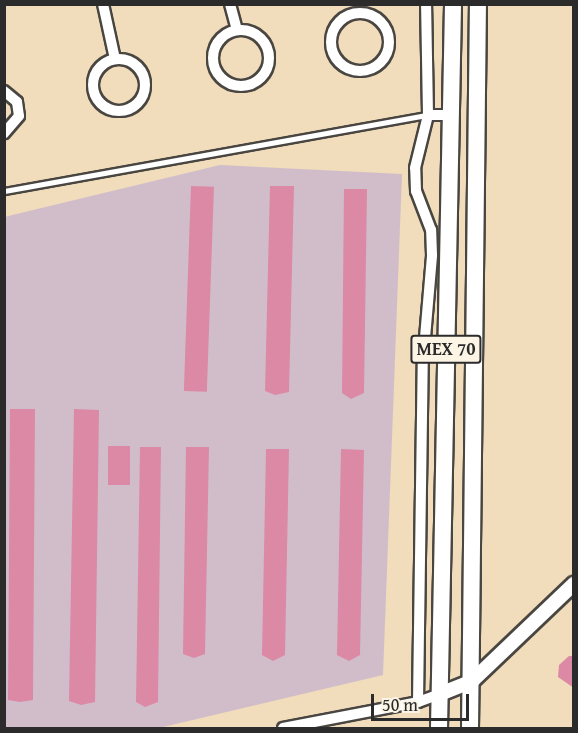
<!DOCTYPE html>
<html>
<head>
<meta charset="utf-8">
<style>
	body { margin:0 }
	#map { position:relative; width:578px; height:733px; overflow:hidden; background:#f1dcbb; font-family:"Gentium Book Plus",serif }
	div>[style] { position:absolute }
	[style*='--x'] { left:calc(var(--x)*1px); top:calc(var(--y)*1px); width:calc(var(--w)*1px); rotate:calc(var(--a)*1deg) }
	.industrial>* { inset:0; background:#d1bdca }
	.building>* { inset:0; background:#db89a5; transform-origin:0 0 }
	.roads { filter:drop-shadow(2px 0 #494641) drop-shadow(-2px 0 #494641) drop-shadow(0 2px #494641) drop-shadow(0 -2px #494641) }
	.service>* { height:5px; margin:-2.5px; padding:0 2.5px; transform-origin:2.5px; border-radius:2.5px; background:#fff }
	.minor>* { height:10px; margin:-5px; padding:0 5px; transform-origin:5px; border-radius:5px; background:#fff }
	.minor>.ring { margin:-5px; padding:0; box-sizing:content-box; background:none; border:10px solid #fff; border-radius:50% }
	.tertiary>* { height:14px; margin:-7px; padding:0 7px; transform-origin:7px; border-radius:7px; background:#fff }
	.primary>* { height:16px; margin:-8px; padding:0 8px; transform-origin:8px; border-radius:8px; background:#fff }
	span { translate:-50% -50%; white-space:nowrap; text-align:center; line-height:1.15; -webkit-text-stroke:4.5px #fcf5e5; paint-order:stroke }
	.shield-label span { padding:2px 4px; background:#fcf5e5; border:2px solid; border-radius:4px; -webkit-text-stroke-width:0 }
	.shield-label { font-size:18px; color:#2b2b2b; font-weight:700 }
	.frame { position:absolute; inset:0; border:6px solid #2b2b2b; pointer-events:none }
	.scale { position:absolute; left:371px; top:694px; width:98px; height:27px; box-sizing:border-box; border:3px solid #2b2b2b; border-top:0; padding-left:8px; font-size:18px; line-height:21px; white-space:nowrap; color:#2b2b2b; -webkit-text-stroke:4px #fcf5e5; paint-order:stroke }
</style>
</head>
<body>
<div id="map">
	<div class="industrial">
		<i style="clip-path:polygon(220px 165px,402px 174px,383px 675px,159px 728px,5px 728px,4px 217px)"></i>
	</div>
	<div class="building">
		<i style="left:191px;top:186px;width:23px;height:205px;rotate:2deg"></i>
		<i style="clip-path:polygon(270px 186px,294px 186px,289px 392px,275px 395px,265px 391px)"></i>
		<i style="clip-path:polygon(344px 189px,367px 189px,364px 393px,351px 399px,342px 393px)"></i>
		<i style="clip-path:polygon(10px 409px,35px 409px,33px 700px,20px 702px,8px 700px)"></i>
		<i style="clip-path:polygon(74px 409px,99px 410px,95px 702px,81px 705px,69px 701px)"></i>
		<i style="left:108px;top:446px;width:22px;height:39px"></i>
		<i style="clip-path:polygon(140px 447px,161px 447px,158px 702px,145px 707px,136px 702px)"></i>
		<i style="clip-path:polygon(186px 447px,209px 447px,205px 654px,194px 658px,183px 654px)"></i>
		<i style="clip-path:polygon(266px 449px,289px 449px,285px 655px,273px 661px,262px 655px)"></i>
		<i style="clip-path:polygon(341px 449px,364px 450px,360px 655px,349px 661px,337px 655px)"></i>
		<i style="clip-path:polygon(569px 656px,574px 656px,574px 688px,558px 677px,559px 665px)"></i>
	</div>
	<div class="roads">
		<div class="service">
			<i style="--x:4;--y:191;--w:431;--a:-10.2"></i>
		</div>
		<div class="minor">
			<i style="--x:103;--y:4;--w:56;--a:77.7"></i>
			<i style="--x:230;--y:4;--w:27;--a:75"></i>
			<i class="ring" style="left:331px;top:13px;width:48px;height:48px"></i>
			<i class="ring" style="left:213px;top:30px;width:46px;height:46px"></i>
			<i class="ring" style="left:93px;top:59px;width:42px;height:42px"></i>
			<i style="--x:4;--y:91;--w:17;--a:40"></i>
			<i style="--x:17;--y:102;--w:14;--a:82"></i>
			<i style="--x:19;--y:116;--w:23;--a:131"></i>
			<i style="--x:428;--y:115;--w:23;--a:0"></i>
			<i style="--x:418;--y:702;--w:341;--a:-89.2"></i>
			<i style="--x:423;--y:361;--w:106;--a:-85.1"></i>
			<i style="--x:432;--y:255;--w:25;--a:-92"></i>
			<i style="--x:431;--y:230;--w:42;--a:-111"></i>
			<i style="--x:416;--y:191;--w:23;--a:-92"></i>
			<i style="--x:415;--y:168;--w:55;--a:-76.2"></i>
			<i style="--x:428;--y:115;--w:111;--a:-91"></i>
			<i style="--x:283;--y:728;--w:137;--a:-10.9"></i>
			<i style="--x:418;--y:702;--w:23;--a:-20"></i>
		</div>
		<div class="tertiary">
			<i style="--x:440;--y:694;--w:35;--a:-22"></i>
			<i style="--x:472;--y:681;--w:141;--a:-43.6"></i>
		</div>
		<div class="primary">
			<i style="--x:439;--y:728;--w:724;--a:-88.89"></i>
			<i style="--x:470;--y:728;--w:724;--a:-89.37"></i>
		</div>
	</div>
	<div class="shield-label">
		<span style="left:446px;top:349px">MEX 70</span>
	</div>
	<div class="frame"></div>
	<div class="scale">50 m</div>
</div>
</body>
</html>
